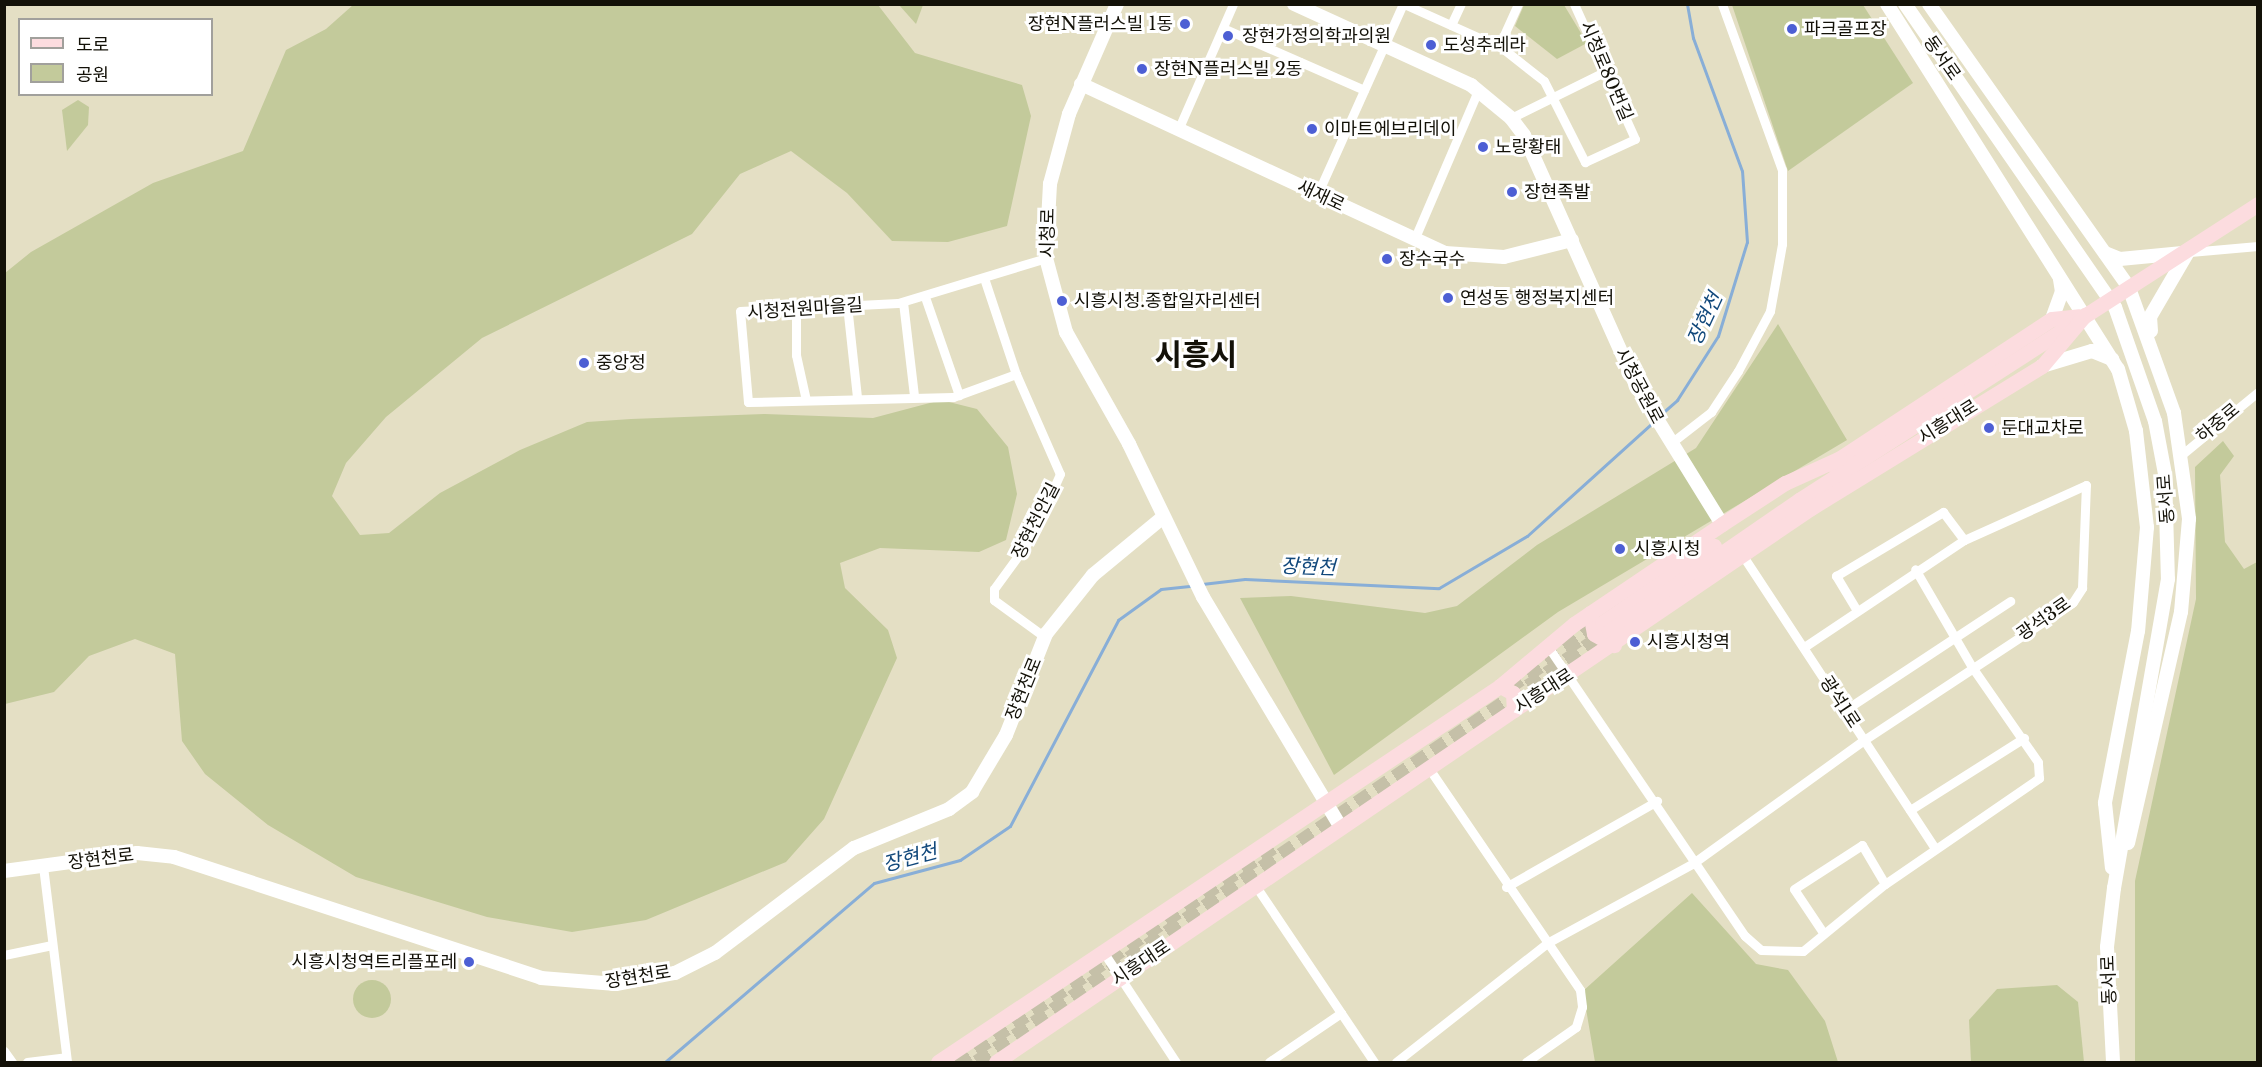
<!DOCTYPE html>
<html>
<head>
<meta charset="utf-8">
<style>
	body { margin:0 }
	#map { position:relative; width:2262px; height:1067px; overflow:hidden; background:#e4dfc4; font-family:"Libre Baskerville","Noto Sans KR",serif }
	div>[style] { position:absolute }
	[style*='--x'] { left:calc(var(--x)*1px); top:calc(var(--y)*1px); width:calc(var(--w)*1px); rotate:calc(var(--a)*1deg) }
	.green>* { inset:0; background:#c3ca9b }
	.round { border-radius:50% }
	.stream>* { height:3px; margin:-1.5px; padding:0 1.5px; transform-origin:1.5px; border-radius:1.5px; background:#88aed7 }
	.primary-tunnel>* { height:15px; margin-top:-7.5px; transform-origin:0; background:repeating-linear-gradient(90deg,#c5c0a8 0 15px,transparent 0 23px) }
	.street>* { height:9px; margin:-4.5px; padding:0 4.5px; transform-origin:4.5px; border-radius:4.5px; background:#fff }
	.secondary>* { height:14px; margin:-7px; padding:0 7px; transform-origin:7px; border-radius:7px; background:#fff }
	.primary>* { height:15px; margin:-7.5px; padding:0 7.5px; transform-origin:7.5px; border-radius:7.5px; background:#fcdcdf }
	.dots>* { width:16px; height:16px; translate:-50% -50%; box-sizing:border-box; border:3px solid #fff; border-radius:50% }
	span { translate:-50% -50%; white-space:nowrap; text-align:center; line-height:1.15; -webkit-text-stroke:6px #fff; paint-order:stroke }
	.poi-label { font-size:18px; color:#131108 }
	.right { translate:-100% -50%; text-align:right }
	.left { translate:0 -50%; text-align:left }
	.street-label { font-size:18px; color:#131108 }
	.water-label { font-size:20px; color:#11487b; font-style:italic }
	.town-label { font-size:30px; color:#131108; font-weight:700 }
	.frame { position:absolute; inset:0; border:6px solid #131108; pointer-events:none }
	.legend { position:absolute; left:18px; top:18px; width:195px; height:78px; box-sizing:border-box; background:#fff; border:2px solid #a1a09c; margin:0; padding:8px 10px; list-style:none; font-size:18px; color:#131108 }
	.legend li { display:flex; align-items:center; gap:12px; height:30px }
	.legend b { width:30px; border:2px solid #a1a09c }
</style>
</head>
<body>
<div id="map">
	<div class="green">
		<i style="clip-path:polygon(353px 5px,878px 5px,915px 53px,1022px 85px,1031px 116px,1007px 226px,948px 242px,892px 241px,847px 193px,791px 151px,740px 174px,692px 234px,482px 338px,386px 417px,346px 463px,332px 496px,360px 535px,389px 533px,440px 493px,520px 450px,587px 422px,631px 419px,765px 414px,873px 418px,941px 400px,977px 409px,1008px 447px,1017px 494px,1006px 540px,979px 552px,880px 548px,840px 563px,845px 588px,888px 630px,897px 658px,824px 819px,786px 862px,646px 920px,572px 932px,487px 917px,356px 877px,268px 825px,205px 774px,182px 741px,175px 654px,135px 639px,89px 656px,54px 692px,5px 704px,5px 273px,31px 252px,153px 183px,243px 151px,286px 50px,326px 29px)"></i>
		<i style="clip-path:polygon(899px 5px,923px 5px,916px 24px)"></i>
		<i style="clip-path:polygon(1524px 5px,1564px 5px,1587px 43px,1557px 59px,1515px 26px)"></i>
		<i style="clip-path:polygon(1732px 5px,1863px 5px,1913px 83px,1788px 171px)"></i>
		<i style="clip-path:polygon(78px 100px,89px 107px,88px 125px,67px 151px,62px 110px)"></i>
		<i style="clip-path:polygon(1778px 324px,1847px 440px,1558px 612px,1334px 775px,1240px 598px,1291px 596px,1425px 613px,1457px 606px,1537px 545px,1696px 448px)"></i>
		<i style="clip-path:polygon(2223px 441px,2234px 456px,2220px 475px,2225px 542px,2244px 569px,2257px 562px,2257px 1062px,2135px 1062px,2135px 881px,2196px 599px,2195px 467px)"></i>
		<i style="clip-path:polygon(1692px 893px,1756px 964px,1788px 970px,1825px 1021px,1838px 1062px,1595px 1062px,1583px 991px)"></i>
		<i class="round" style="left:353px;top:980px;width:38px;height:38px"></i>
		<i style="clip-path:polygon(2057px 985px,2078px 1002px,2084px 1062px,1971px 1062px,1969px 1020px,1997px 989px)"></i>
	</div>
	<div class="stream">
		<i style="--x:1660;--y:415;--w:23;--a:-41"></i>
		<i style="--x:1677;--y:400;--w:76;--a:-57.4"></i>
		<i style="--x:1718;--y:336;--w:98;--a:-72.9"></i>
		<i style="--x:1747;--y:242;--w:71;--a:-94"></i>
		<i style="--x:1742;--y:171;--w:142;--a:-110.2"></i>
		<i style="--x:1693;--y:38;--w:35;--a:-100"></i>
		<i style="--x:1202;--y:584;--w:43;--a:-6.6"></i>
		<i style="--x:1245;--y:579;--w:194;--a:2.7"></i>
		<i style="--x:1439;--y:588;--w:102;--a:-30.6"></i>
		<i style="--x:1527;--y:536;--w:170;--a:-42.1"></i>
		<i style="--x:665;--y:1062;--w:275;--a:-40.6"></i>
		<i style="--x:874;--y:883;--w:89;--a:-15"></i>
		<i style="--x:960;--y:860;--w:60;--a:-34.2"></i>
		<i style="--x:1010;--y:826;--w:233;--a:-62.3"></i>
		<i style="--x:1118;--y:620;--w:53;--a:-35.8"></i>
		<i style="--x:1161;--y:589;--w:31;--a:-6"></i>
	</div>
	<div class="primary-tunnel">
		<i style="--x:1508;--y:687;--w:114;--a:-34.2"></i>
		<i style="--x:956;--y:1062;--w:388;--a:-34.2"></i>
		<i style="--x:977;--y:1062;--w:765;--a:-34.29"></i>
	</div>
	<div class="street">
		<i style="--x:1404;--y:4;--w:107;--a:24.2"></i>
		<i style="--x:1502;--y:48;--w:53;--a:38.2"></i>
		<i style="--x:1544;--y:81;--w:91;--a:63.2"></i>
		<i style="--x:1585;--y:162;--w:55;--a:-24.7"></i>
		<i style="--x:1635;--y:139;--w:148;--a:-114.3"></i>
		<i style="--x:1451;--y:25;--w:23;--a:-65"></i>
		<i style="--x:1223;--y:28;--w:154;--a:23.7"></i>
		<i style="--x:1499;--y:46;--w:46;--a:-65.7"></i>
		<i style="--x:1511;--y:118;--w:106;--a:-26.3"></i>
		<i style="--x:1178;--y:130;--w:137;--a:-66.4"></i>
		<i style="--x:1317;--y:195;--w:209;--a:-65.8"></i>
		<i style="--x:1414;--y:240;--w:162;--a:-66.8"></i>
		<i style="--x:2190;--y:252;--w:68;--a:-5"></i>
		<i style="--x:984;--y:278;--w:101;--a:71.6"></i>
		<i style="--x:1016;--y:374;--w:109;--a:66.3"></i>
		<i style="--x:1060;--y:474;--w:70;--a:114.4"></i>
		<i style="--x:1031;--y:538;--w:63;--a:126"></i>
		<i style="--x:994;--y:589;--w:11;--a:90"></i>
		<i style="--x:994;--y:600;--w:63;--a:36"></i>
		<i style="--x:925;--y:297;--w:104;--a:70.9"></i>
		<i style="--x:903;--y:302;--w:94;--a:83.3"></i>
		<i style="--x:847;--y:305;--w:93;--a:83.8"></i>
		<i style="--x:796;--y:308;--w:47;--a:90"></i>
		<i style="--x:796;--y:355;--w:46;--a:77.5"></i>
		<i style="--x:1016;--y:374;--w:67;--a:159.9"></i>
		<i style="--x:953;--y:397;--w:205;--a:178.6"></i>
		<i style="--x:748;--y:402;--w:91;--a:-95"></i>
		<i style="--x:740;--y:311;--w:158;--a:-2.9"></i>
		<i style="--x:898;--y:303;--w:155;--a:-16.9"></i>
		<i style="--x:1671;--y:443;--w:51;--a:-37.8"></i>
		<i style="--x:1711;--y:412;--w:49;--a:-56.6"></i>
		<i style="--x:1738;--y:371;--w:68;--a:-61.9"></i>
		<i style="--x:1770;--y:311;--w:68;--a:-79.8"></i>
		<i style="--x:1782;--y:244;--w:74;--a:-90"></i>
		<i style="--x:1782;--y:170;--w:177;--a:-109.9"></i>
		<i style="--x:2180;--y:456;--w:101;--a:-39.4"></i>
		<i style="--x:1743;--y:556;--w:349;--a:56.7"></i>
		<i style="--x:1856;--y:609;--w:39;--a:-121"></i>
		<i style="--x:1836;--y:576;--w:125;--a:-30.9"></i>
		<i style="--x:1943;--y:512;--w:35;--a:53"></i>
		<i style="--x:1549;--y:648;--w:348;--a:55.8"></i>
		<i style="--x:1745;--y:936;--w:21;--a:41"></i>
		<i style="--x:1761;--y:950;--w:42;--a:1.4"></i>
		<i style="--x:1803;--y:951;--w:106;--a:-39.3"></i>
		<i style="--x:1885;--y:884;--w:187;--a:-34.5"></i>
		<i style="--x:2039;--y:778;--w:16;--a:-94"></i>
		<i style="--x:2038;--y:762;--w:116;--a:-124.8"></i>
		<i style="--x:1972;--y:667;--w:113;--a:-120.2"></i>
		<i style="--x:1845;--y:710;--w:198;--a:-33.4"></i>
		<i style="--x:1428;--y:767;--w:270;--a:55.7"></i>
		<i style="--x:1580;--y:990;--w:17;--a:83"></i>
		<i style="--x:1582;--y:1007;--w:21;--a:107"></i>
		<i style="--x:1576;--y:1027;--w:61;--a:145"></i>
		<i style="--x:1910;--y:810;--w:135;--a:-32.3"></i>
		<i style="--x:43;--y:866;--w:197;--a:83"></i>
		<i style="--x:1255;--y:885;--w:154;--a:56.1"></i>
		<i style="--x:1341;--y:1013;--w:87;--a:145.8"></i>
		<i style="--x:1506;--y:887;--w:174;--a:-29.7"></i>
		<i style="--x:1822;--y:931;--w:50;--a:-123.7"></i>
		<i style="--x:1794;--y:889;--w:81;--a:-32.9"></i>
		<i style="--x:1862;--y:845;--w:45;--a:59.5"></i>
		<i style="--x:1104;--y:953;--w:131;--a:56.6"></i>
		<i style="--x:4;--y:955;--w:49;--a:-11.8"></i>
		<i style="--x:1341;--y:1013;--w:59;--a:56"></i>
		<i style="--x:4;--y:1051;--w:14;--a:54"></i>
		<i style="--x:27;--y:1062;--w:39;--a:-7"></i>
		<i style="--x:1396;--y:1062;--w:192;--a:-38.2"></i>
		<i style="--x:1547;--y:943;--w:165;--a:-28.6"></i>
		<i style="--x:1692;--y:864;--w:212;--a:-35.8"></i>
		<i style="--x:1864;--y:740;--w:250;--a:-33.4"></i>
		<i style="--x:2073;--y:602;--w:17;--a:-57"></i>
		<i style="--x:2082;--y:588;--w:103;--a:-87.8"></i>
		<i style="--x:2086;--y:485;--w:134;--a:155.7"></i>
		<i style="--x:1964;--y:540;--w:192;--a:146.2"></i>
	</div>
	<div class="secondary">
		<i style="--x:1117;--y:4;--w:120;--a:113.6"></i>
		<i style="--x:1069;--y:114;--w:73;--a:105.2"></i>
		<i style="--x:1050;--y:184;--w:74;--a:93.1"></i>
		<i style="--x:1046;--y:258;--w:77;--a:74.9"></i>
		<i style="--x:1066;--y:332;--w:129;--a:60.6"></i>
		<i style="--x:1129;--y:444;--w:170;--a:64.2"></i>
		<i style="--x:1203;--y:597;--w:267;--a:59.1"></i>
		<i style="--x:1294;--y:4;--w:195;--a:24.6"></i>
		<i style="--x:1471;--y:85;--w:52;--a:39.5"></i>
		<i style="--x:1511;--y:118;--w:21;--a:53"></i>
		<i style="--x:1524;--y:135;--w:274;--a:65.9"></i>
		<i style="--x:1636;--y:385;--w:163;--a:58.3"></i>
		<i style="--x:1887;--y:4;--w:432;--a:57.7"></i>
		<i style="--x:2118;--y:369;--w:65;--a:73.8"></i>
		<i style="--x:2136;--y:431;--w:97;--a:83.5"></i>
		<i style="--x:2147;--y:527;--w:104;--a:94.9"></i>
		<i style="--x:2138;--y:631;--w:175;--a:100.9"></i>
		<i style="--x:2105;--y:803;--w:65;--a:83.9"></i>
		<i style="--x:1905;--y:4;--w:369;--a:55.3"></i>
		<i style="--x:2115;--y:307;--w:121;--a:70.7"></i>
		<i style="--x:2155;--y:421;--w:54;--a:79.3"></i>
		<i style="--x:2165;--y:474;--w:105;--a:88.4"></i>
		<i style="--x:2168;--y:579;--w:314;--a:99.9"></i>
		<i style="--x:2114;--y:888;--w:59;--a:96.8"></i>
		<i style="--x:2107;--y:947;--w:115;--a:87"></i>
		<i style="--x:1929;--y:4;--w:347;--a:54.8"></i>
		<i style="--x:2129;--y:288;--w:133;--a:70.2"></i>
		<i style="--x:2174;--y:413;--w:107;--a:81.9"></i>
		<i style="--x:2189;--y:519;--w:93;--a:94.9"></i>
		<i style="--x:2181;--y:612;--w:237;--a:102.9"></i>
		<i style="--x:1081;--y:84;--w:401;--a:24.9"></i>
		<i style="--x:1445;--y:253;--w:59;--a:3.9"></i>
		<i style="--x:1504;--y:257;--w:70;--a:-14"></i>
		<i style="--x:2105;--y:253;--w:16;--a:22"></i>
		<i style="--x:2120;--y:259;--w:63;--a:-5.4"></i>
		<i style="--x:2052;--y:319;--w:29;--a:-70"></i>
		<i style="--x:2062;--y:292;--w:13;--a:-99"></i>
		<i style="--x:2151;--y:331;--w:14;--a:-94"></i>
		<i style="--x:2150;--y:317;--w:75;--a:-59.7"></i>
		<i style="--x:2042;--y:366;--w:52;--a:-16.7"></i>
		<i style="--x:2092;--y:351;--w:22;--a:22"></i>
		<i style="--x:4;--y:871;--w:134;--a:-7.7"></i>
		<i style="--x:137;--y:853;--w:37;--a:6"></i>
		<i style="--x:174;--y:857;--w:386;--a:18.2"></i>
		<i style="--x:541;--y:978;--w:75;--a:4.6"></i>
		<i style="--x:616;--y:984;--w:60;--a:-10.6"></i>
		<i style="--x:675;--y:973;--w:45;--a:-26.6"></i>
		<i style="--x:715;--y:953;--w:174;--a:-37.1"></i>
		<i style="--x:854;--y:848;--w:103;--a:-22.3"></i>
		<i style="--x:949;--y:809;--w:29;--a:-36"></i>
		<i style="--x:972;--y:792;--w:66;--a:-59.2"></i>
		<i style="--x:1006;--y:735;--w:109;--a:-68.4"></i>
		<i style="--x:1046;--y:634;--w:75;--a:-51.5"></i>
		<i style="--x:1093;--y:575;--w:89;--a:-39.6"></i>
	</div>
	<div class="primary">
		<i style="--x:1831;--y:464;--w:264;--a:-33.3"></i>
		<i style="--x:2052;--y:319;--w:27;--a:-6"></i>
		<i style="--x:1590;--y:613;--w:21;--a:79"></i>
		<i style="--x:1594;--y:634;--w:23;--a:29"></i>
		<i style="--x:1602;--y:623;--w:136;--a:-34.5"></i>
		<i style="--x:1609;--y:631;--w:231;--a:-34.6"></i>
		<i style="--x:1799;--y:500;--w:546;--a:-32.82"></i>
		<i style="--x:1500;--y:686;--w:15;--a:28"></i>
		<i style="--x:1513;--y:693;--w:17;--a:87"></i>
		<i style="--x:938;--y:1062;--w:676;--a:-33.78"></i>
		<i style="--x:1500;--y:686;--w:97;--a:-40"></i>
		<i style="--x:1574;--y:624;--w:179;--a:-34"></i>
		<i style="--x:1722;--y:524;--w:75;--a:-33.1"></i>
		<i style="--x:1785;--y:483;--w:60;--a:-24.4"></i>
		<i style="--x:996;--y:1062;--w:985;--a:-34.21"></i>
		<i style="--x:1811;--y:508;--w:271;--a:-31.6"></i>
		<i style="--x:2042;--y:366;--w:67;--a:-49.9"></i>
	</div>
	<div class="dots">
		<i style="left:1185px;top:24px;background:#4d5fd4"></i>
		<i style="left:1792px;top:29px;background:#4d5fd4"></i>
		<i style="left:1228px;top:36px;background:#4d5fd4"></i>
		<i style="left:1431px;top:45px;background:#4d5fd4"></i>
		<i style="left:1142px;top:69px;background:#4d5fd4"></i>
		<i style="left:1312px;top:129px;background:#4d5fd4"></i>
		<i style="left:1483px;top:147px;background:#4d5fd4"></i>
		<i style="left:1512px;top:192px;background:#4d5fd4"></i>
		<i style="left:1387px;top:259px;background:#4d5fd4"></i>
		<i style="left:1448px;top:298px;background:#4d5fd4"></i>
		<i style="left:1062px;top:301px;background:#4d5fd4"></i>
		<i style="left:584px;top:363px;background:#4d5fd4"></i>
		<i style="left:1989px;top:428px;background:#4d5fd4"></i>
		<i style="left:1620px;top:549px;background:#4d5fd4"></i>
		<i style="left:1635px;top:642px;background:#4d5fd4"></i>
		<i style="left:469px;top:962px;background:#4d5fd4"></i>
	</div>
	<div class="poi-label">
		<span class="right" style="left:1173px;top:24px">장현N플러스빌 1동</span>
		<span class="left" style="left:1804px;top:29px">파크골프장</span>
		<span class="left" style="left:1242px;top:36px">장현가정의학과의원</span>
		<span class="left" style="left:1443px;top:45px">도성추레라</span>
		<span class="left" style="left:1154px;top:69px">장현N플러스빌 2동</span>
		<span class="left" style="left:1324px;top:129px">이마트에브리데이</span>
		<span class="left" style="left:1495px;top:147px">노랑황태</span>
		<span class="left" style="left:1524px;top:192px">장현족발</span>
		<span class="left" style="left:1399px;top:259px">장수국수</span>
		<span class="left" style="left:1460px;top:298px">연성동 행정복지센터</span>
		<span class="left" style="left:1074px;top:301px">시흥시청.종합일자리센터</span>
		<span class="left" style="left:596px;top:363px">중앙정</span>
		<span class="left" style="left:2001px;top:428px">둔대교차로</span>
		<span class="left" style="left:1634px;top:549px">시흥시청</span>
		<span class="left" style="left:1647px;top:642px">시흥시청역</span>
		<span class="right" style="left:457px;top:962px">시흥시청역트리플포레</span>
	</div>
	<div class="street-label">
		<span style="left:1942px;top:58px;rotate:55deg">동서로</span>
		<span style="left:1606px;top:71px;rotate:67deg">시청로80번길</span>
		<span style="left:1321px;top:196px;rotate:25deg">새재로</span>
		<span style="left:1048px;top:233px;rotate:-89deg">시청로</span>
		<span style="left:805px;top:309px;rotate:-4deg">시청전원마을길</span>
		<span style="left:1639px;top:386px;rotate:62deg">시청공원로</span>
		<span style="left:1948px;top:422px;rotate:-32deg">시흥대로</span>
		<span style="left:2218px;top:423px;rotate:-40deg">하중로</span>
		<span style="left:2166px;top:499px;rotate:-94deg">동서로</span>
		<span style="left:1036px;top:521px;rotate:-63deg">장현천안길</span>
		<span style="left:2044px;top:619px;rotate:-35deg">광석3로</span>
		<span style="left:1024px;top:689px;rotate:-68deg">장현천로</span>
		<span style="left:1544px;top:691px;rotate:-33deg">시흥대로</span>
		<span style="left:1840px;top:702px;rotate:57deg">광석1로</span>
		<span style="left:101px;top:859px;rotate:-7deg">장현천로</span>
		<span style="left:1141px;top:963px;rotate:-34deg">시흥대로</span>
		<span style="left:638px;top:977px;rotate:-9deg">장현천로</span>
		<span style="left:2109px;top:980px;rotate:-92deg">동서로</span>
	</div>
	<div class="water-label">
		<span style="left:1705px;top:319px;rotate:-65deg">장현천</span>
		<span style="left:1308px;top:567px;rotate:2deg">장현천</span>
		<span style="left:910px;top:858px;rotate:-15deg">장현천</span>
	</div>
	<div class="town-label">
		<span style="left:1196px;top:355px">시흥시</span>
	</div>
	<div class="frame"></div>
	<ul class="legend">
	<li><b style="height:8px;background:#fcdcdf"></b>도로</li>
	<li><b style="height:16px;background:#c3ca9b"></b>공원</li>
	</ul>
</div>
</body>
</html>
